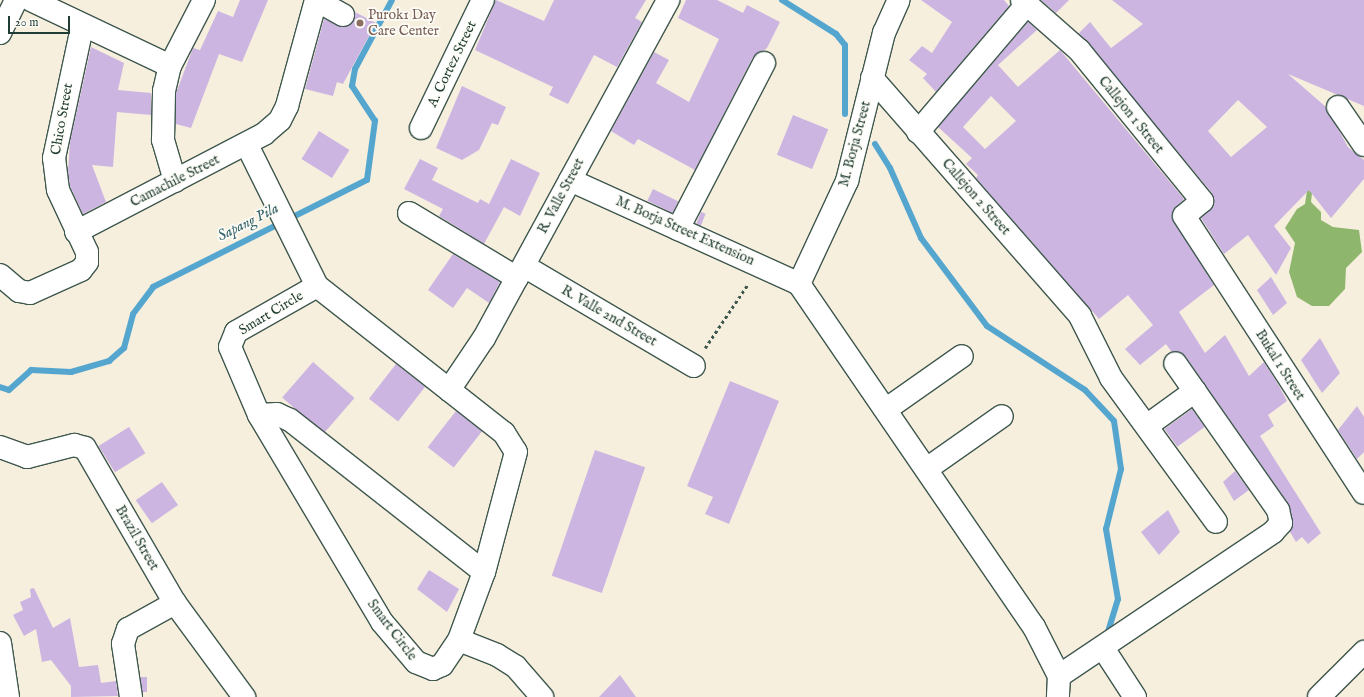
<!DOCTYPE html>
<html>
<head>
<meta charset="utf-8">
<style>
	body { margin:0 }
	#map { position:relative; width:1364px; height:697px; overflow:hidden; background:#f7efde; font-family:"IM FELL English",serif }
	div>[style] { position:absolute }
	[style*='--x'] { left:calc(var(--x)*1px); top:calc(var(--y)*1px); width:calc(var(--w)*1px); rotate:calc(var(--a)*1deg) }
	.forest>* { inset:0; background:#8eb66c }
	.stream>* { height:6px; margin:-3px; padding:0 3px; transform-origin:3px; border-radius:3px; background:#55a6cf }
	.building>* { inset:0; background:#cdb5e2; transform-origin:0 0 }
	.path>* { height:2.5px; margin-top:-1.25px; transform-origin:0; background:repeating-linear-gradient(90deg,#3f584e 0 3px,transparent 0 6px) }
	.roads { filter:drop-shadow(1px 0 #3f584e) drop-shadow(-1px 0 #3f584e) drop-shadow(0 1px #3f584e) drop-shadow(0 -1px #3f584e) }
	.minor>* { height:22px; margin:-11px; padding:0 11px; transform-origin:11px; border-radius:11px; background:#fff }
	.dots>* { width:11px; height:11px; translate:-50% -50%; box-sizing:border-box; border:2px solid #fdfcf7; border-radius:50% }
	span { translate:-50% -50%; white-space:nowrap; text-align:center; line-height:1.15; -webkit-text-stroke:3.5px #fdfcf7; paint-order:stroke }
	.education-label { font-size:14px; color:#785e54 }
	.left { translate:0 -50%; text-align:left }
	.street-label { font-size:14px; color:#1f3d34 }
	.water-label { font-size:15px; color:#32626a; font-style:italic }
	.scale { position:absolute; left:8px; top:16px; width:62px; height:18px; box-sizing:border-box; border:2px solid #1f3d34; border-top:0; padding-left:5px; font-size:12px; line-height:14px; white-space:nowrap; color:#1f3d34; -webkit-text-stroke:3px #fdfcf7; paint-order:stroke }
</style>
</head>
<body>
<div id="map">
	<div class="forest">
		<i style="clip-path:polygon(1301px 183px,1312px 193px,1311px 202px,1321px 212px,1321px 220px,1333px 227px,1359px 230px,1362px 252px,1346px 268px,1345px 289px,1329px 306px,1312px 306px,1297px 297px,1289px 272px,1295px 243px,1285px 228px,1297px 209px,1305px 204px,1307px 191px)"></i>
	</div>
	<div class="stream">
		<i style="--x:782;--y:0;--w:64;--a:32.2"></i>
		<i style="--x:836;--y:34;--w:14;--a:51"></i>
		<i style="--x:845;--y:45;--w:69;--a:90"></i>
		<i style="--x:875;--y:144;--w:28;--a:58"></i>
		<i style="--x:890;--y:168;--w:77;--a:66.1"></i>
		<i style="--x:921;--y:238;--w:110;--a:53.1"></i>
		<i style="--x:987;--y:326;--w:117;--a:33.1"></i>
		<i style="--x:1085;--y:390;--w:42;--a:46.9"></i>
		<i style="--x:1114;--y:421;--w:49;--a:81.7"></i>
		<i style="--x:1121;--y:469;--w:62;--a:104"></i>
		<i style="--x:1106;--y:529;--w:71;--a:80.3"></i>
		<i style="--x:1118;--y:599;--w:37;--a:107"></i>
		<i style="--x:0;--y:387;--w:9;--a:18"></i>
		<i style="--x:9;--y:390;--w:30;--a:-42"></i>
		<i style="--x:31;--y:370;--w:40;--a:2.9"></i>
		<i style="--x:71;--y:372;--w:40;--a:-16"></i>
		<i style="--x:109;--y:361;--w:20;--a:-41"></i>
		<i style="--x:124;--y:348;--w:35;--a:-75"></i>
		<i style="--x:133;--y:314;--w:34;--a:-53"></i>
		<i style="--x:153;--y:287;--w:239;--a:-26.6"></i>
		<i style="--x:367;--y:180;--w:60;--a:-82.3"></i>
		<i style="--x:375;--y:121;--w:42;--a:-123.3"></i>
		<i style="--x:352;--y:86;--w:17;--a:-80"></i>
		<i style="--x:355;--y:69;--w:78;--a:-61.8"></i>
	</div>
	<div class="building">
		<i style="clip-path:polygon(240px 0,268px 0,242px 62px,219px 54px,191px 128px,176px 124px,176px 93px,193px 48px,200px 50px,218px 11px,233px 17px)"></i>
		<i style="clip-path:polygon(496px 0,544px 21px,554px 0,646px 0,635px 18px,642px 22px,617px 67px,594px 55px,568px 104px,549px 95px,553px 87px,475px 50px)"></i>
		<i style="clip-path:polygon(686px 0,717px 0,743px 13px,747px 5px,780px 22px,767px 48px,753px 57px,695px 170px,638px 139px,634px 145px,611px 131px,654px 52px,669px 60px,656px 83px,689px 102px,719px 39px,678px 18px)"></i>
		<i style="clip-path:polygon(921px 0,1004px 0,1009px 6px,936px 92px,923px 78px,927px 74px,909px 60px,922px 46px,932px 53px,952px 22px)"></i>
		<i style="clip-path:polygon(1041px 0,1069px 0,1056px 13px)"></i>
		<i style="clip-path:polygon(evenodd,1112px 0,1364px 0,1364px 106px,1288px 74px,1326px 107px,1348px 147px,1364px 160px,1364px 179px,1331px 218px,1309px 190px,1274px 226px,1291px 248px,1276px 275px,1248px 235px,1224px 254px,1201px 218px,1214px 206px,1212px 193px,1079px 33px,1090px 22px,1111px 48px,1143px 24px,1112px 0,1238px 100px,1267px 127px,1231px 157px,1208px 131px,1238px 100px)"></i>
		<i style="clip-path:polygon(355px 12px,376px 23px,343px 84px,337px 82px,333px 96px,305px 89px,324px 19px,344px 27px,354px 21px)"></i>
		<i style="clip-path:polygon(evenodd,1028px 22px,1037px 30px,998px 65px,1018px 87px,1060px 50px,1184px 199px,1173px 211px,1172px 218px,1214px 285px,1179px 312px,1205px 353px,1225px 335px,1249px 376px,1264px 362px,1279px 386px,1287px 401px,1268px 415px,1274px 426px,1260px 436px,1321px 533px,1308px 544px,1302px 537px,1296px 542px,1290px 532px,1293px 521px,1288px 503px,1185px 356px,1171px 351px,1166px 344px,1140px 365px,1125px 349px,1153px 325px,1128px 295px,1099px 319px,976px 178px,978px 175px,966px 164px,972px 158px,938px 127px,1028px 22px,991px 96px,1016px 121px,985px 149px,963px 127px,991px 96px)"></i>
		<i style="clip-path:polygon(91px 47px,124px 63px,118px 90px,151px 93px,151px 115px,117px 112px,113px 167px,92px 165px,106px 202px,83px 214px,70px 186px,68px 172px,70px 142px)"></i>
		<i style="clip-path:polygon(462px 86px,506px 107px,498px 125px,492px 123px,479px 150px,462px 160px,436px 148px)"></i>
		<i style="left:793px;top:115px;width:38px;height:43px;rotate:22deg"></i>
		<i style="left:319px;top:131px;width:36px;height:33px;rotate:32deg"></i>
		<i style="clip-path:polygon(420px 159px,438px 168px,432px 180px,478px 203px,480px 199px,489px 204px,511px 159px,540px 173px,520px 216px,504px 207px,484px 244px,439px 216px,443px 209px,404px 189px)"></i>
		<i style="left:653px;top:189px;width:28px;height:13px;rotate:26deg"></i>
		<i style="left:701px;top:212px;width:5px;height:13px;rotate:22deg"></i>
		<i style="clip-path:polygon(453px 254px,500px 282px,489px 303px,467px 288px,453px 308px,428px 290px)"></i>
		<i style="clip-path:polygon(1271px 277px,1287px 303px,1273px 315px,1257px 290px)"></i>
		<i style="clip-path:polygon(1320px 338px,1340px 373px,1322px 393px,1301px 360px)"></i>
		<i style="left:313px;top:362px;width:55px;height:47px;rotate:41deg"></i>
		<i style="left:396px;top:364px;width:37px;height:44px;rotate:38deg"></i>
		<i style="clip-path:polygon(730px 381px,779px 401px,729px 524px,705px 514px,713px 497px,687px 486px)"></i>
		<i style="clip-path:polygon(1357px 406px,1364px 417px,1364px 452px,1357px 459px,1338px 430px)"></i>
		<i style="left:1192px;top:409px;width:22px;height:34px;rotate:54deg"></i>
		<i style="left:456px;top:411px;width:33px;height:46px;rotate:38deg"></i>
		<i style="left:129px;top:427px;width:31px;height:36px;rotate:58deg"></i>
		<i style="left:595px;top:450px;width:53px;height:133px;rotate:19deg"></i>
		<i style="clip-path:polygon(1235px 471px,1249px 490px,1234px 501px,1223px 482px)"></i>
		<i style="left:162px;top:482px;width:28px;height:32px;rotate:55deg"></i>
		<i style="clip-path:polygon(1168px 510px,1180px 532px,1159px 555px,1141px 532px)"></i>
		<i style="clip-path:polygon(429px 570px,459px 589px,447px 612px,417px 589px)"></i>
		<i style="clip-path:polygon(34px 588px,53px 628px,70px 618px,79px 667px,98px 665px,101px 683px,116px 681px,118px 696px,71px 697px,71px 686px,51px 660px,42px 662px,36px 629px,24px 636px,13px 615px,23px 610px,20px 602px,31px 597px,30px 589px)"></i>
		<i style="clip-path:polygon(620px 675px,636px 697px,599px 697px)"></i>
		<i style="left:141px;top:677px;width:6px;height:15px"></i>
	</div>
	<div class="path">
		<i style="--x:705;--y:348;--w:77;--a:-56.1"></i>
	</div>
	<div class="roads">
		<div class="minor">
			<i style="--x:31;--y:0;--w:154;--a:25.4"></i>
			<i style="--x:1022;--y:0;--w:76;--a:41.3"></i>
			<i style="--x:1079;--y:50;--w:195;--a:50.8"></i>
			<i style="--x:1202;--y:201;--w:23;--a:140"></i>
			<i style="--x:1184;--y:216;--w:330;--a:57"></i>
			<i style="--x:0;--y:33;--w:37;--a:-64"></i>
			<i style="--x:872;--y:78;--w:316;--a:48.8"></i>
			<i style="--x:1080;--y:316;--w:69;--a:63.4"></i>
			<i style="--x:1111;--y:378;--w:178;--a:53.9"></i>
			<i style="--x:1338;--y:107;--w:46;--a:55.6"></i>
			<i style="--x:421;--y:128;--w:142;--a:-64.2"></i>
			<i style="--x:918;--y:132;--w:168;--a:-49.6"></i>
			<i style="--x:247;--y:145;--w:157;--a:63.6"></i>
			<i style="--x:317;--y:286;--w:238;--a:38.2"></i>
			<i style="--x:504;--y:433;--w:22;--a:58"></i>
			<i style="--x:516;--y:452;--w:124;--a:104.9"></i>
			<i style="--x:484;--y:572;--w:72;--a:110.2"></i>
			<i style="--x:459;--y:640;--w:30;--a:124"></i>
			<i style="--x:442;--y:665;--w:10;--a:156"></i>
			<i style="--x:433;--y:669;--w:18;--a:-158"></i>
			<i style="--x:416;--y:662;--w:52;--a:-130.4"></i>
			<i style="--x:382;--y:622;--w:241;--a:-120.7"></i>
			<i style="--x:259;--y:415;--w:74;--a:-113.1"></i>
			<i style="--x:230;--y:347;--w:16;--a:-68"></i>
			<i style="--x:236;--y:332;--w:93;--a:-29.6"></i>
			<i style="--x:570;--y:180;--w:252;--a:24.4"></i>
			<i style="--x:799;--y:284;--w:416;--a:55.6"></i>
			<i style="--x:1034;--y:627;--w:55;--a:63"></i>
			<i style="--x:1059;--y:676;--w:21;--a:93"></i>
			<i style="--x:175;--y:181;--w:43;--a:-106.3"></i>
			<i style="--x:163;--y:140;--w:49;--a:-88.8"></i>
			<i style="--x:164;--y:91;--w:26;--a:-77"></i>
			<i style="--x:170;--y:66;--w:74;--a:-62.7"></i>
			<i style="--x:409;--y:213;--w:126;--a:31"></i>
			<i style="--x:678;--y:229;--w:187;--a:-62.6"></i>
			<i style="--x:76;--y:232;--w:212;--a:-27.5"></i>
			<i style="--x:264;--y:134;--w:21;--a:-41"></i>
			<i style="--x:280;--y:120;--w:16;--a:-63"></i>
			<i style="--x:287;--y:106;--w:110;--a:-74.7"></i>
			<i style="--x:316;--y:0;--w:31;--a:29"></i>
			<i style="--x:524;--y:266;--w:197;--a:30.5"></i>
			<i style="--x:0;--y:275;--w:25;--a:40"></i>
			<i style="--x:19;--y:291;--w:11;--a:10"></i>
			<i style="--x:30;--y:293;--w:56;--a:-24.3"></i>
			<i style="--x:81;--y:270;--w:10;--a:-53"></i>
			<i style="--x:87;--y:262;--w:10;--a:-90"></i>
			<i style="--x:87;--y:252;--w:68;--a:-115.1"></i>
			<i style="--x:58;--y:190;--w:32;--a:-97"></i>
			<i style="--x:54;--y:158;--w:134;--a:-77.9"></i>
			<i style="--x:799;--y:284;--w:114;--a:-65"></i>
			<i style="--x:847;--y:181;--w:153;--a:-76"></i>
			<i style="--x:884;--y:33;--w:36;--a:-66"></i>
			<i style="--x:449;--y:390;--w:63;--a:-56.1"></i>
			<i style="--x:484;--y:338;--w:385;--a:-61.4"></i>
			<i style="--x:888;--y:408;--w:90;--a:-35.1"></i>
			<i style="--x:259;--y:415;--w:18;--a:-3"></i>
			<i style="--x:277;--y:414;--w:14;--a:25"></i>
			<i style="--x:290;--y:420;--w:246;--a:38.1"></i>
			<i style="--x:1148;--y:425;--w:58;--a:-35.9"></i>
			<i style="--x:0;--y:447;--w:29;--a:20"></i>
			<i style="--x:27;--y:457;--w:49;--a:-14.3"></i>
			<i style="--x:74;--y:445;--w:11;--a:15"></i>
			<i style="--x:85;--y:448;--w:179;--a:59.9"></i>
			<i style="--x:175;--y:603;--w:117;--a:53.7"></i>
			<i style="--x:928;--y:468;--w:90;--a:-35.1"></i>
			<i style="--x:459;--y:640;--w:41;--a:21.5"></i>
			<i style="--x:497;--y:655;--w:22;--a:32"></i>
			<i style="--x:516;--y:667;--w:40;--a:49"></i>
			<i style="--x:0;--y:643;--w:55;--a:81.6"></i>
			<i style="--x:1103;--y:648;--w:59;--a:56.9"></i>
			<i style="--x:1059;--y:676;--w:258;--a:-33.9"></i>
			<i style="--x:1273;--y:532;--w:12;--a:-48"></i>
			<i style="--x:1281;--y:523;--w:13;--a:-103"></i>
			<i style="--x:1278;--y:510;--w:179;--a:-125"></i>
			<i style="--x:131;--y:697;--w:54;--a:-98.6"></i>
			<i style="--x:123;--y:644;--w:16;--a:-72"></i>
			<i style="--x:128;--y:629;--w:54;--a:-29"></i>
			<i style="--x:1319;--y:697;--w:64;--a:-45"></i>
		</div>
	</div>
	<div class="dots">
		<i style="left:360px;top:23px;background:#8d6e63"></i>
	</div>
	<div class="education-label">
		<span class="left" style="left:368px;top:23px">Purok1 Day<br>Care Center</span>
	</div>
	<div class="street-label">
		<span style="left:452px;top:64px;rotate:-64deg">A. Cortez Street</span>
		<span style="left:1131px;top:115px;rotate:51deg">Callejon 1 Street</span>
		<span style="left:62px;top:119px;rotate:-80deg">Chico Street</span>
		<span style="left:855px;top:144px;rotate:-75deg">M. Borja Street</span>
		<span style="left:175px;top:181px;rotate:-27deg">Camachile Street</span>
		<span style="left:561px;top:196px;rotate:-62deg">R. Valle Street</span>
		<span style="left:976px;top:197px;rotate:49deg">Callejon 2 Street</span>
		<span style="left:685px;top:231px;rotate:24deg">M. Borja Street Extension</span>
		<span style="left:271px;top:313px;rotate:-31deg">Smart Circle</span>
		<span style="left:609px;top:316px;rotate:30deg">R. Valle 2nd Street</span>
		<span style="left:1280px;top:365px;rotate:58deg">Bukal 1 Street</span>
		<span style="left:137px;top:538px;rotate:60deg">Brazil Street</span>
		<span style="left:392px;top:630px;rotate:53deg">Smart Circle</span>
	</div>
	<div class="water-label">
		<span style="left:248px;top:222px;rotate:-27deg">Sapang Pila</span>
	</div>
	<div class="scale">20 m</div>
</div>
</body>
</html>
